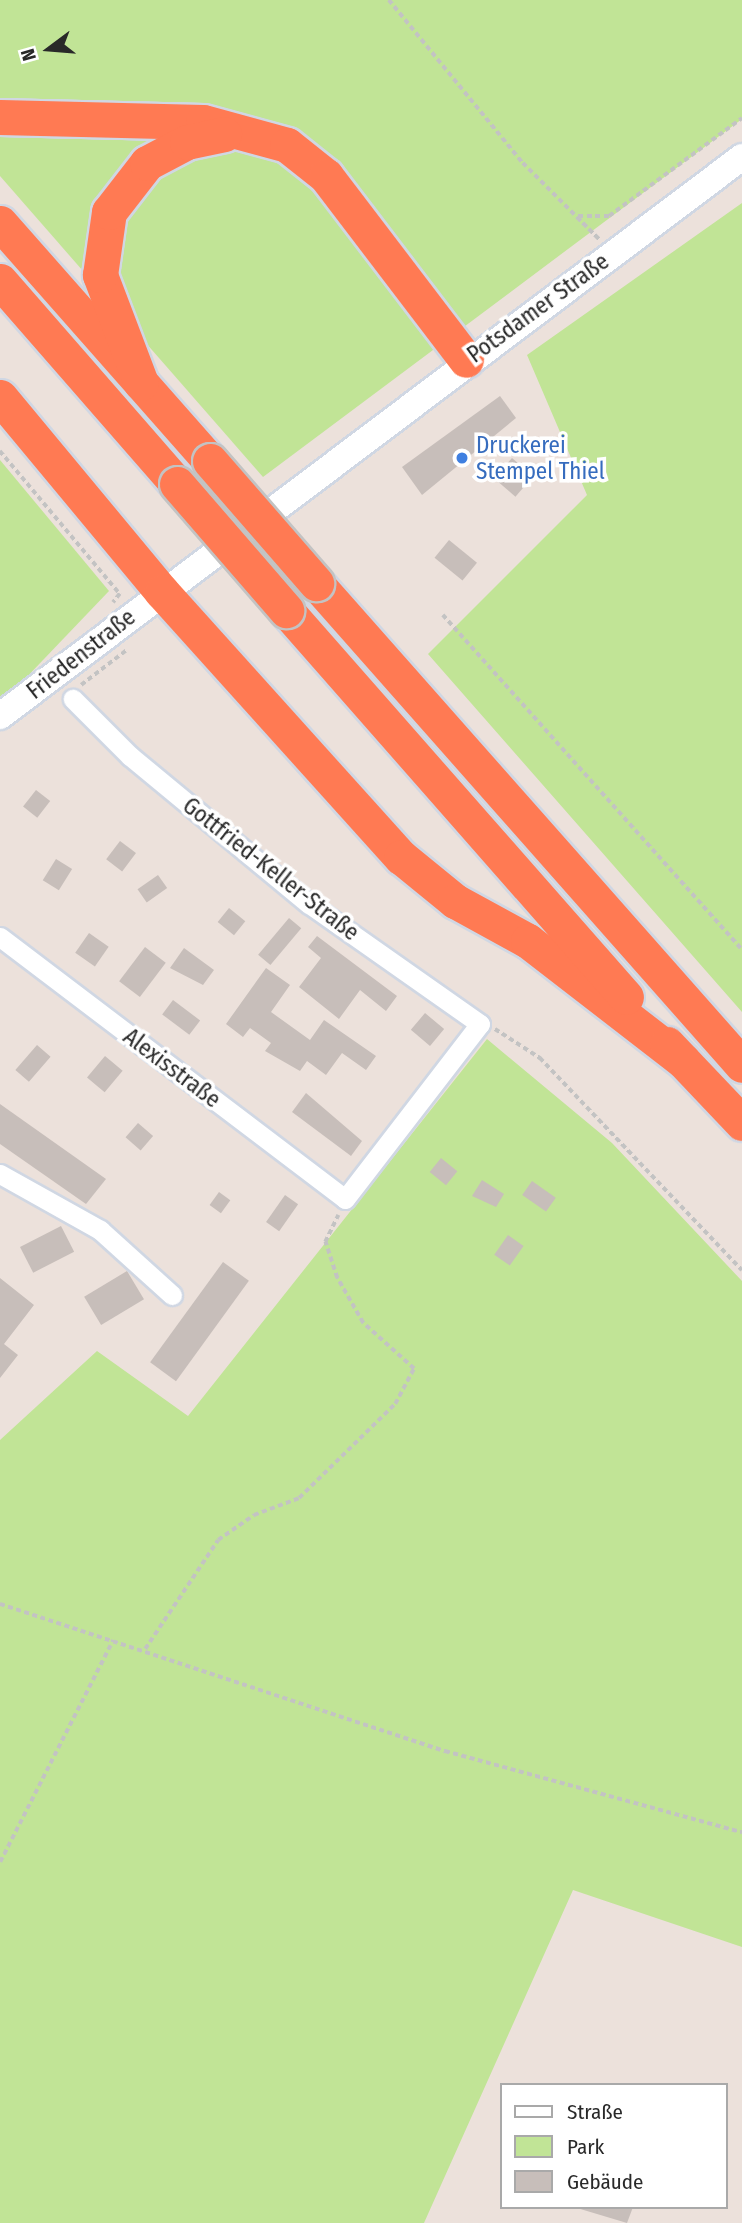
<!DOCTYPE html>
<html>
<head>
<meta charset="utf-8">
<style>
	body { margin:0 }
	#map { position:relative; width:742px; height:2223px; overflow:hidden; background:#ece1db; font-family:"Fira Sans Condensed",sans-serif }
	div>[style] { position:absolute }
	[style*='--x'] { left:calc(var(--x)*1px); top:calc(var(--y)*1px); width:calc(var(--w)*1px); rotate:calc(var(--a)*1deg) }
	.green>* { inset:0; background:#c1e496 }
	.building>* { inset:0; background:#c7beba; transform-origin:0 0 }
	.path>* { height:3.5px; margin-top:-1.75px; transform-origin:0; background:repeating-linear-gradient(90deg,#c3c3c3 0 5px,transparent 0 8.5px) }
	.roads { filter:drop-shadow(2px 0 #d0d7e3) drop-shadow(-2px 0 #d0d7e3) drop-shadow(0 2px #d0d7e3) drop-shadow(0 -2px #d0d7e3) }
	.street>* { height:19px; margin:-9.5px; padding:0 9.5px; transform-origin:9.5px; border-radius:9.5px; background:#fff }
	.secondary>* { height:26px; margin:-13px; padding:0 13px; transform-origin:13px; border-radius:13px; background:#fff }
	.highway>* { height:35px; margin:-17.5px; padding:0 17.5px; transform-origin:17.5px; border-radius:17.5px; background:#ff7a53 }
	.bridges { filter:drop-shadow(2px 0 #c3c3c3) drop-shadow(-2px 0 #c3c3c3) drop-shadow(0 2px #c3c3c3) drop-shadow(0 -2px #c3c3c3) }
	.highway-bridge>* { height:35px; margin:-17.5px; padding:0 17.5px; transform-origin:17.5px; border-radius:17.5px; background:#ff7a53 }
	.dots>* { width:19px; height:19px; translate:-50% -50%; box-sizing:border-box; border:4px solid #fff; border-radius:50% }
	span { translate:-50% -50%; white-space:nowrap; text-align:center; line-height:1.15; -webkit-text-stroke:7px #fff; paint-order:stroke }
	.street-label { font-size:23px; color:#292929 }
	.shop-label { font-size:23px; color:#366cbe }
	.left { translate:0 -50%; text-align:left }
	.legend { position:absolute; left:500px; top:2083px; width:228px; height:126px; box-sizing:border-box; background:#fff; border:2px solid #a9a9a9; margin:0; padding:9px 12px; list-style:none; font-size:21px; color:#292929 }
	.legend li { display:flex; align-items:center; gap:14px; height:35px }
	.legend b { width:35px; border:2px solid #a9a9a9 }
	.north { position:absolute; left:14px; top:14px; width:70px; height:70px; -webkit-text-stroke:5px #fff; paint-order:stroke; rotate:254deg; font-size:19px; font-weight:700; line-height:28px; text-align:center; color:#292929 }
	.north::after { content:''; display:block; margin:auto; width:24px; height:32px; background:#292929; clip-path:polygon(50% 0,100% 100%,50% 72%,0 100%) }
</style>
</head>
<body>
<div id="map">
	<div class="green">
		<i style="clip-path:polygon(0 0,742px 0,742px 119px,263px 477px,0 176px)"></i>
		<i style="clip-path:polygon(742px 203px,742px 1012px,428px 654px,587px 495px,527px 355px)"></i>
		<i style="clip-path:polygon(0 460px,109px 591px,0 705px)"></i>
		<i style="clip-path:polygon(487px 1039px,612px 1143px,742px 1281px,742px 1947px,573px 1890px,424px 2223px,0 2223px,0 1440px,97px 1351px,188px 1416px)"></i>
	</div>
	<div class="building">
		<i style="clip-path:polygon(500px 396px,516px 418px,422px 495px,402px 467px)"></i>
		<i style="left:512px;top:458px;width:28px;height:27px;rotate:41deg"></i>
		<i style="left:449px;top:540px;width:36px;height:23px;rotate:39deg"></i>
		<i style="left:36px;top:790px;width:18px;height:21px;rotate:38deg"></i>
		<i style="left:120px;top:841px;width:20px;height:23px;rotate:37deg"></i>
		<i style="left:56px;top:859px;width:19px;height:25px;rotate:32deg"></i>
		<i style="left:158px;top:875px;width:16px;height:25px;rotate:55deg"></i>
		<i style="left:229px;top:908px;width:21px;height:18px;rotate:39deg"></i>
		<i style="left:289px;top:918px;width:16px;height:48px;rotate:40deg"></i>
		<i style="left:89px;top:933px;width:24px;height:24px;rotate:35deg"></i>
		<i style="clip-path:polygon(317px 936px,397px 996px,386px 1011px,360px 990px,339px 1019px,299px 987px,321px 958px,308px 947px)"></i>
		<i style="left:145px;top:947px;width:26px;height:43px;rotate:37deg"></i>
		<i style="clip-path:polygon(184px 948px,214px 970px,203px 985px,170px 968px)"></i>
		<i style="clip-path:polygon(266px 968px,290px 985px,271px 1012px,310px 1040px,324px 1020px,376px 1056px,366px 1070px,342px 1053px,326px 1075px,307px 1061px,300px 1071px,265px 1051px,271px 1043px,250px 1028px,243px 1037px,226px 1024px)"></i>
		<i style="left:173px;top:1000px;width:34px;height:18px;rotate:37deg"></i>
		<i style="left:425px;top:1013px;width:25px;height:22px;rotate:40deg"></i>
		<i style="left:37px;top:1045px;width:18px;height:33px;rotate:41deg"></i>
		<i style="left:105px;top:1056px;width:23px;height:28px;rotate:40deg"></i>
		<i style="clip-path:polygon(306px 1093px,362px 1141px,351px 1156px,292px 1112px)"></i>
		<i style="clip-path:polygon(0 1104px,106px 1179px,86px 1204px,0 1144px)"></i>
		<i style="left:138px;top:1123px;width:20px;height:19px;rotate:41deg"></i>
		<i style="left:441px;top:1158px;width:21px;height:18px;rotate:39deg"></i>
		<i style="clip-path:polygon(482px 1180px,504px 1194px,496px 1207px,472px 1196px)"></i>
		<i style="left:532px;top:1181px;width:29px;height:17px;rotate:35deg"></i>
		<i style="left:219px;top:1192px;width:14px;height:16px;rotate:36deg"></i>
		<i style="left:285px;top:1195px;width:16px;height:33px;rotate:35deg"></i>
		<i style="left:61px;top:1226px;width:29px;height:46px;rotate:63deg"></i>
		<i style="left:508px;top:1235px;width:19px;height:24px;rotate:35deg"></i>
		<i style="left:223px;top:1262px;width:32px;height:124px;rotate:36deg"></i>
		<i style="left:127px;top:1271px;width:33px;height:50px;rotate:59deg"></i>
		<i style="clip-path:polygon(0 1278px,34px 1305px,4px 1344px,18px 1355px,0 1378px)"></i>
		<i style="clip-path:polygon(633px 2207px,627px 2223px,577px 2208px,577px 2207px)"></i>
	</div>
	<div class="path">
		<i style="--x:389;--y:0;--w:211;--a:50.6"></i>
		<i style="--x:523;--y:163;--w:109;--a:45"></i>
		<i style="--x:578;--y:216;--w:31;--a:0"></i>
		<i style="--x:609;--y:216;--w:165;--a:-36.4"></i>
		<i style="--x:0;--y:451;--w:187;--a:50"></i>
		<i style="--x:120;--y:594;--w:11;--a:128"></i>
		<i style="--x:443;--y:615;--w:449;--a:48.2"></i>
		<i style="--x:81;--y:685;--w:59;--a:-37.5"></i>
		<i style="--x:495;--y:1029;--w:54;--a:32.8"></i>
		<i style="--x:540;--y:1058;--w:293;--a:46.4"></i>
		<i style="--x:0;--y:1604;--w:469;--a:18.3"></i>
		<i style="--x:445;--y:1751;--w:308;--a:15.3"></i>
		<i style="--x:145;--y:1649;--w:131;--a:-56.2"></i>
		<i style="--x:218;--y:1540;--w:44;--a:-34.8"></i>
		<i style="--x:254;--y:1515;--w:48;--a:-20.7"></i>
		<i style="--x:299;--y:1498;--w:134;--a:-44.4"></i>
		<i style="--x:395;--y:1404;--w:40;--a:-62"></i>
		<i style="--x:414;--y:1369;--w:69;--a:-138"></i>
		<i style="--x:363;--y:1323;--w:52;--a:-120"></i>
		<i style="--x:337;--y:1278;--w:38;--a:-108"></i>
		<i style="--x:325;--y:1242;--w:30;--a:-64"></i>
		<i style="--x:0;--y:1862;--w:249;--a:-63"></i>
	</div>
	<div class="roads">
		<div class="street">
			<i style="--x:0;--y:937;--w:433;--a:37.2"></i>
			<i style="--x:345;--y:1199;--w:221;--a:-52.4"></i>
			<i style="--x:480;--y:1024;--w:209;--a:-144.9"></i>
			<i style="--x:309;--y:904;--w:232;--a:-140.4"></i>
			<i style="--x:130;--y:756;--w:81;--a:-135"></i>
			<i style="--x:0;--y:1174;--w:115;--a:29.2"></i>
			<i style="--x:100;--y:1230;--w:97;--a:42.1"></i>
		</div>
		<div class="secondary">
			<i style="--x:0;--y:716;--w:929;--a:-36.99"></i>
		</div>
		<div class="highway">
			<i style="--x:0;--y:117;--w:203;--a:1.4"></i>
			<i style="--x:203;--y:122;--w:87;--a:15.3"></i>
			<i style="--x:287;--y:145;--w:50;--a:38.5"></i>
			<i style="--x:326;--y:176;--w:231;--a:52.7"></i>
			<i style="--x:0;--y:223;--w:317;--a:48.6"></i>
			<i style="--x:0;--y:281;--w:269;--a:48.9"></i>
			<i style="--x:141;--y:383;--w:116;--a:-110.8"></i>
			<i style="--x:100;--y:275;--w:64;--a:-81.9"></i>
			<i style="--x:109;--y:212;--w:62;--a:-52.2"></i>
			<i style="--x:147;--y:163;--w:45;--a:-27.7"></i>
			<i style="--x:187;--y:142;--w:38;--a:-12"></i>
			<i style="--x:0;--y:397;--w:254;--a:50.3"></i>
			<i style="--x:162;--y:592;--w:357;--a:48"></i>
			<i style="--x:401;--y:857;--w:70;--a:39.2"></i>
			<i style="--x:455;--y:901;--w:83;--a:28.7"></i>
			<i style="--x:528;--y:941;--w:196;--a:37.7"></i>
			<i style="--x:316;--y:583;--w:643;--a:48.53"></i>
			<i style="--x:286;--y:610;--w:515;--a:48.7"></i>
			<i style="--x:667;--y:1044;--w:109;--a:46.5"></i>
		</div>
	</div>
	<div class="bridges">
		<div class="highway-bridge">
			<i style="--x:210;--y:461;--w:162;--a:49"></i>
			<i style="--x:177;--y:484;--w:167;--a:49.1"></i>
		</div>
	</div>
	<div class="dots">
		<i style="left:462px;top:458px;background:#3f7fe0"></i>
	</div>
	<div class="street-label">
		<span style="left:538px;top:308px;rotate:-36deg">Potsdamer Straße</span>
		<span style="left:81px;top:654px;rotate:-38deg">Friedenstraße</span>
		<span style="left:271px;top:869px;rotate:38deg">Gottfried-Keller-Straße</span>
		<span style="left:172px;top:1068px;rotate:37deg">Alexisstraße</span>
	</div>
	<div class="shop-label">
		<span class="left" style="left:476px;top:458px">Druckerei<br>Stempel Thiel</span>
	</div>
	<ul class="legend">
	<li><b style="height:9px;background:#fff"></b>Straße</li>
	<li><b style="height:19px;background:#c1e496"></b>Park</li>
	<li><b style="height:19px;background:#c7beba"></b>Gebäude</li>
	</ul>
	<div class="north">N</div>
</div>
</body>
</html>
